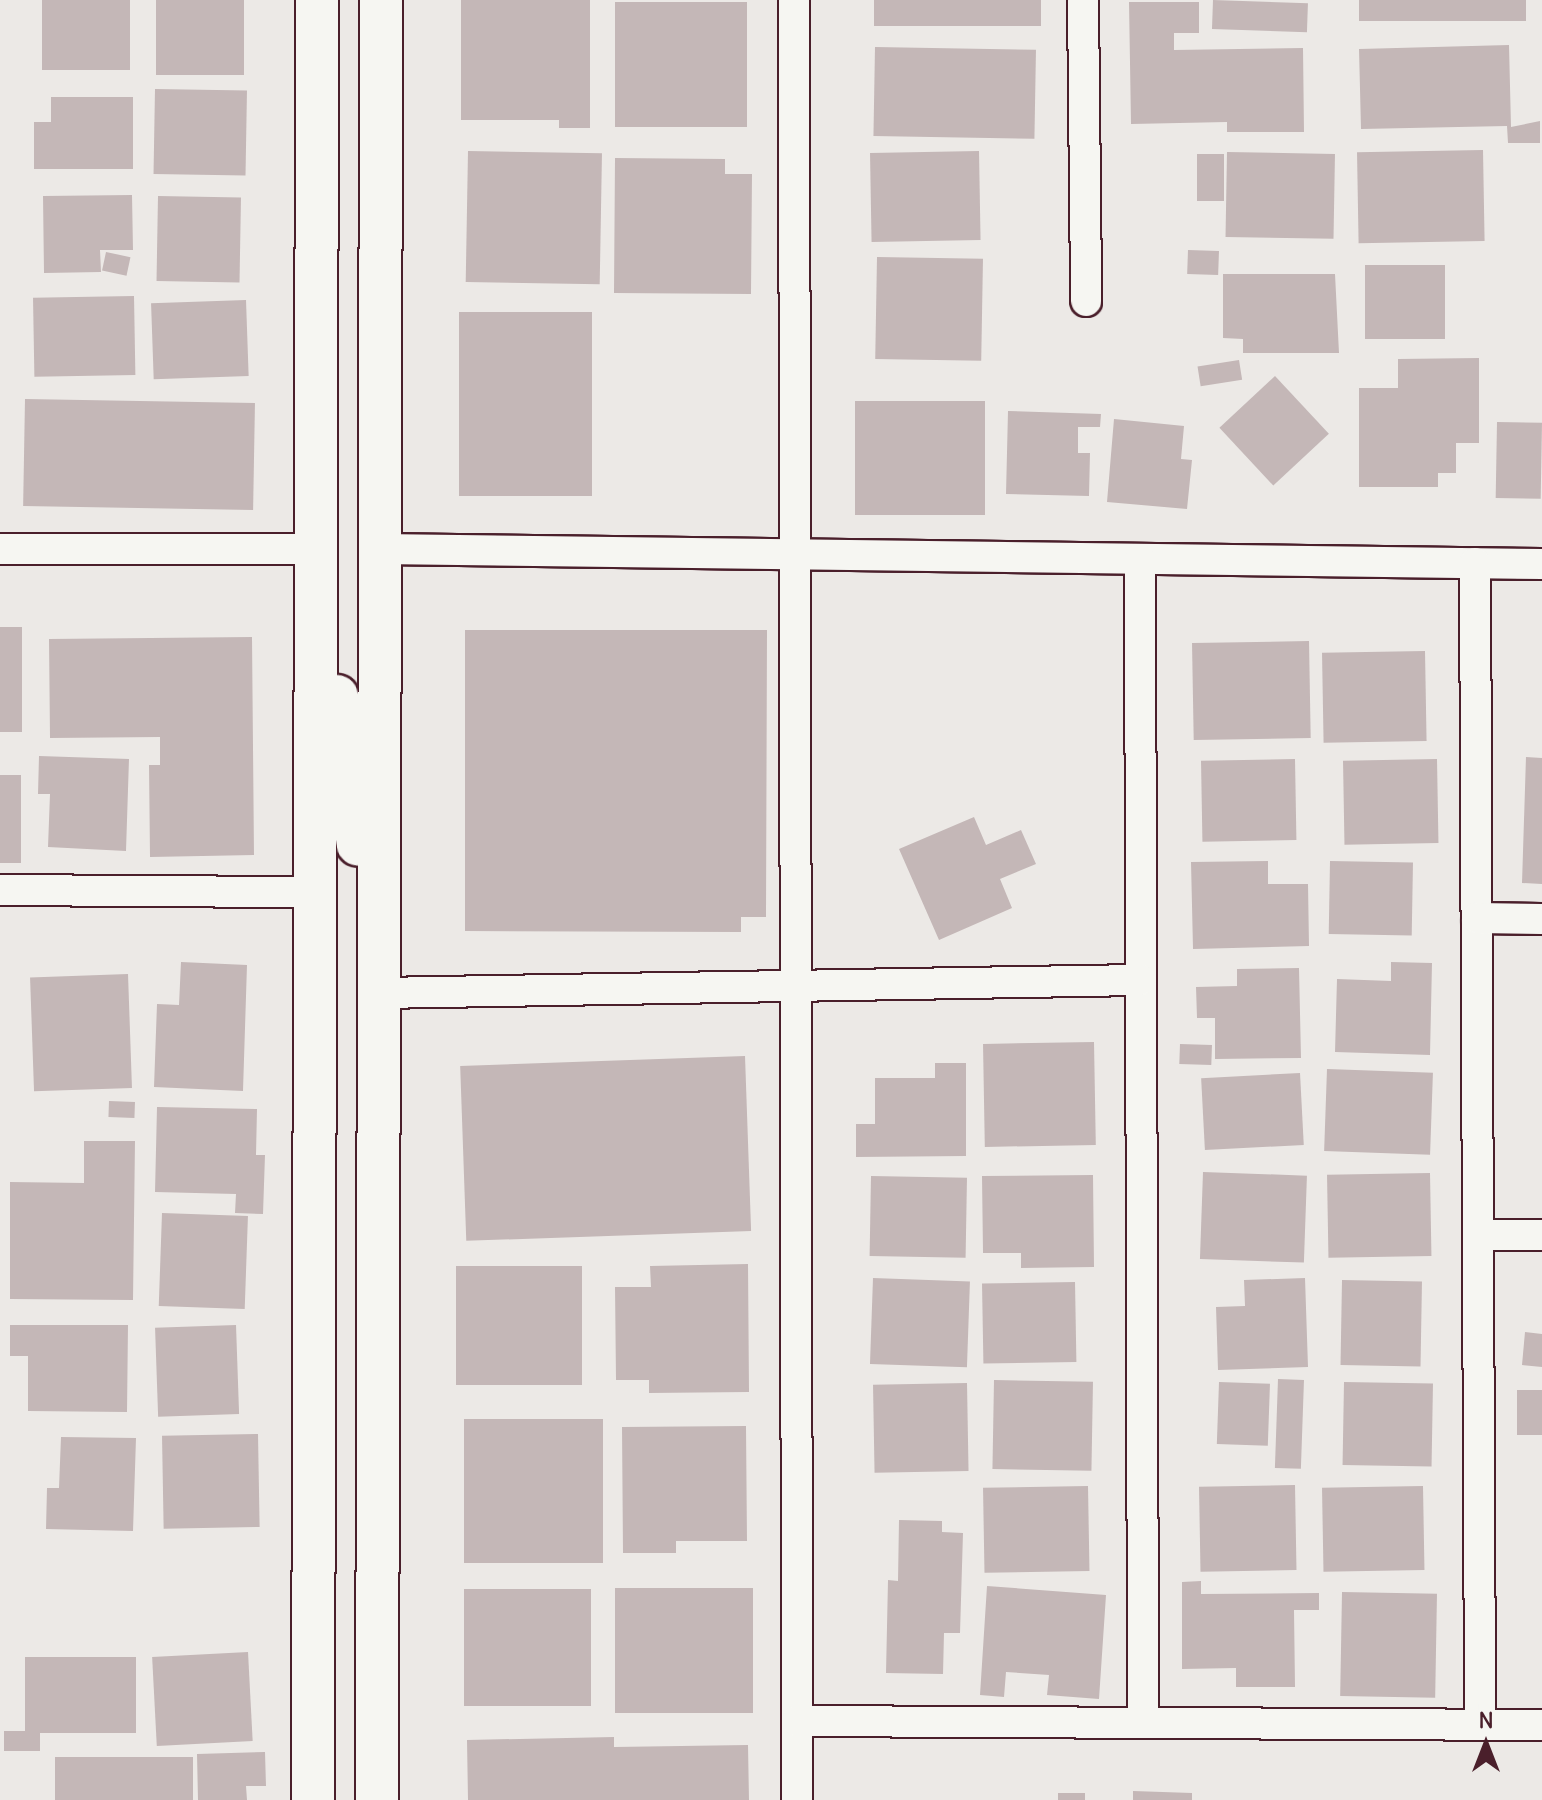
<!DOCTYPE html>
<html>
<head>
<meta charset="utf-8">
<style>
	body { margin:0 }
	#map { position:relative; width:1542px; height:1800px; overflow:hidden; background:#ece9e6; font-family:Delius,sans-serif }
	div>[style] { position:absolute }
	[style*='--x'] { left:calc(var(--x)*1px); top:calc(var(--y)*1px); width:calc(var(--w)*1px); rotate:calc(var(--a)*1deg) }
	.building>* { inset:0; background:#c4b7b7; transform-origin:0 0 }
	.roads { filter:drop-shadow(2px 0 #4a1f2b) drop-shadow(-2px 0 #4a1f2b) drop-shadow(0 2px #4a1f2b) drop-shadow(0 -2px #4a1f2b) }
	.street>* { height:30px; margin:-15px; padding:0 15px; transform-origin:15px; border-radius:15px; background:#f6f6f2 }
	.secondary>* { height:42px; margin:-21px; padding:0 21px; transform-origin:21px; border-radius:21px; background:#f6f6f2 }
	span { translate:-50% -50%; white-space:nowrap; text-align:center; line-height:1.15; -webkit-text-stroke:6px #f6f6f2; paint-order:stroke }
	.north { position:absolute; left:1446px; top:1704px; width:80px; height:80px; -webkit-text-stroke:6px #f6f6f2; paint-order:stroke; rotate:0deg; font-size:22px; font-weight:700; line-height:32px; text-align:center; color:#4a1f2b }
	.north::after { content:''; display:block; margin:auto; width:28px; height:36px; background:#4a1f2b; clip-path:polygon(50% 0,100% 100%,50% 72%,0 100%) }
</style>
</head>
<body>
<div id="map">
	<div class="building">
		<i style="left:42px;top:0;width:88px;height:70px"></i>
		<i style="left:156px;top:0;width:88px;height:75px"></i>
		<i style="clip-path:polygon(461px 0,590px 0,590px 128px,559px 128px,559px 120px,461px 120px)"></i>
		<i style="left:874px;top:0;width:167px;height:26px"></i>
		<i style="left:1213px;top:0;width:95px;height:29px;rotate:2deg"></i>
		<i style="left:1359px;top:0;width:167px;height:21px"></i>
		<i style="left:747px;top:2px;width:125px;height:132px;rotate:90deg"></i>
		<i style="clip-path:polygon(1129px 2px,1199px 2px,1199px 33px,1174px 33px,1174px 50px,1303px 48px,1304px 132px,1227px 132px,1227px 122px,1131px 124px)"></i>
		<i style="clip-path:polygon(1509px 45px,1511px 127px,1540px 121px,1540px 143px,1508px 143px,1507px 126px,1361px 129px,1359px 49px)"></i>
		<i style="left:875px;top:47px;width:161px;height:89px;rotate:1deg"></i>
		<i style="left:155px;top:89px;width:92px;height:85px;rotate:1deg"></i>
		<i style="clip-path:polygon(51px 97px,133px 97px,133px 169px,34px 169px,34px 122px,51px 122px)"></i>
		<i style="left:1483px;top:150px;width:91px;height:126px;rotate:89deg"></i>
		<i style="left:468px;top:151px;width:134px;height:131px;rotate:1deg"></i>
		<i style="left:979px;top:151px;width:89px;height:109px;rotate:89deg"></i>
		<i style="left:1227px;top:152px;width:108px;height:85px;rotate:1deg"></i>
		<i style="left:1197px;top:154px;width:27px;height:47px"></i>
		<i style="clip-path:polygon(615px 158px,725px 159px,725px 174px,752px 174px,751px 294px,614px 293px)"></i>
		<i style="clip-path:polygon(132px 195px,133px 250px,100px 250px,101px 272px,44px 273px,43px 196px)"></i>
		<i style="left:158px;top:196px;width:83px;height:85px;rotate:1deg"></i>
		<i style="left:1188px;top:250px;width:31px;height:24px;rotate:2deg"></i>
		<i style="left:106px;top:252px;width:25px;height:19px;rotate:12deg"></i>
		<i style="left:877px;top:257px;width:106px;height:102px;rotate:1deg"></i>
		<i style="left:1365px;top:265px;width:80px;height:74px"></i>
		<i style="clip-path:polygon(1223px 274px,1335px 274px,1339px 353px,1243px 353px,1243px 339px,1223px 338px)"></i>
		<i style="left:134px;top:296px;width:79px;height:101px;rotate:89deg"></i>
		<i style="left:246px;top:300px;width:76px;height:95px;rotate:88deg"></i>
		<i style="left:592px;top:312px;width:184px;height:133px;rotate:90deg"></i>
		<i style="clip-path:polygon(1479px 358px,1479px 443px,1456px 443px,1456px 473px,1438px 473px,1438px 487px,1359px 487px,1359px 388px,1398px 388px,1398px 359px)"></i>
		<i style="left:1239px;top:360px;width:20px;height:42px;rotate:81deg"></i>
		<i style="left:1275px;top:376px;width:79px;height:76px;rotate:47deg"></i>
		<i style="left:25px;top:399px;width:230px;height:107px;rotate:1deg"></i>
		<i style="left:855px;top:401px;width:130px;height:114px"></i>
		<i style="clip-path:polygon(1008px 411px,1101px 414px,1100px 427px,1078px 427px,1078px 453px,1090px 453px,1089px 496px,1006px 494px)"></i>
		<i style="clip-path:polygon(1114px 419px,1184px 426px,1181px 459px,1192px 460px,1187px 509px,1107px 502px)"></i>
		<i style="left:1497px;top:422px;width:45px;height:76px;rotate:1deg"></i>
		<i style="left:0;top:627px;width:22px;height:105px"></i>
		<i style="clip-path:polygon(465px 630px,767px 630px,766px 917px,741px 917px,741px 932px,465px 931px)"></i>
		<i style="clip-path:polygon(252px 637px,254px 855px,150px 857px,149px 765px,160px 765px,160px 737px,50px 738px,49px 639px)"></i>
		<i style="left:1309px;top:641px;width:97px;height:117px;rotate:89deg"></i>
		<i style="left:1425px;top:651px;width:90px;height:103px;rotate:89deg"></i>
		<i style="clip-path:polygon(39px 756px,129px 759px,126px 851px,48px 847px,50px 794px,38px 794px)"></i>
		<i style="clip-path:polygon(1526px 757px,1542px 758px,1542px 884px,1522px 883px)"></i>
		<i style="left:1295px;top:759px;width:81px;height:94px;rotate:89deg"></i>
		<i style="left:1437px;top:759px;width:84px;height:94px;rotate:89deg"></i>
		<i style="left:0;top:775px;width:21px;height:88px"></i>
		<i style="clip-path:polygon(974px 817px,986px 845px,1021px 830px,1036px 864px,1000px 879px,1012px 908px,939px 940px,899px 849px)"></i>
		<i style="clip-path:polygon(1268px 861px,1268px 884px,1308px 884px,1309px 946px,1193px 949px,1191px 862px)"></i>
		<i style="left:1330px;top:861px;width:83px;height:73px;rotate:1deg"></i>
		<i style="clip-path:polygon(181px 962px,247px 965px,243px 1091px,154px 1087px,157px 1004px,179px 1005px)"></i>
		<i style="clip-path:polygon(1391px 962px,1432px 963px,1430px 1055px,1335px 1052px,1337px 979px,1391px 981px)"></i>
		<i style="clip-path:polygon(1299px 968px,1301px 1058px,1215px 1059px,1215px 1018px,1197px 1018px,1196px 987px,1237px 986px,1237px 969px)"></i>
		<i style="left:128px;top:974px;width:114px;height:98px;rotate:88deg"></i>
		<i style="left:1094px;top:1042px;width:103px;height:111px;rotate:89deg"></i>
		<i style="left:1180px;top:1044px;width:32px;height:20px;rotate:2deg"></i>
		<i style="left:745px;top:1056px;width:175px;height:285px;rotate:88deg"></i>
		<i style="clip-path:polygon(935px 1063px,966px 1063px,966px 1156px,856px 1157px,856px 1124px,875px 1124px,875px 1078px,935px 1078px)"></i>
		<i style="left:1327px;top:1069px;width:106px;height:82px;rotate:2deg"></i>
		<i style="left:1300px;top:1073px;width:72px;height:99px;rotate:87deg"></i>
		<i style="left:109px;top:1101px;width:26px;height:16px;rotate:2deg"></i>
		<i style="clip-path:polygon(157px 1107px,257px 1109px,256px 1155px,265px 1155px,263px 1214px,235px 1213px,236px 1194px,155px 1192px)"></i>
		<i style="clip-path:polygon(84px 1141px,135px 1141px,133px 1300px,10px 1299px,10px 1182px,84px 1183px)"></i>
		<i style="left:1203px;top:1172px;width:104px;height:87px;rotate:2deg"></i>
		<i style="left:1430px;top:1173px;width:83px;height:103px;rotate:89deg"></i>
		<i style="clip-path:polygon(1093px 1175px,1094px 1267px,1021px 1268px,1021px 1253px,983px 1253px,982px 1176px)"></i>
		<i style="left:871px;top:1176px;width:96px;height:80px;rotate:1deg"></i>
		<i style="left:162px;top:1213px;width:86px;height:93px;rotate:2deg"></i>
		<i style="clip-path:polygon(748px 1264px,749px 1392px,649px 1393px,649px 1380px,616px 1380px,615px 1287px,651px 1287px,650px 1266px)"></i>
		<i style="left:456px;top:1266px;width:126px;height:119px"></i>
		<i style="left:873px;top:1278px;width:97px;height:86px;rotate:2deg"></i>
		<i style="clip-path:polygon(1305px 1278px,1308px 1367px,1218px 1370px,1216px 1307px,1245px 1306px,1244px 1280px)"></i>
		<i style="left:1342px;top:1280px;width:80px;height:85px;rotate:1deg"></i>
		<i style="left:1075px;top:1282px;width:80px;height:93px;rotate:89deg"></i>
		<i style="clip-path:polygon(10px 1325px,128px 1325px,127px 1412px,28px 1411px,28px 1356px,10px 1356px)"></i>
		<i style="left:236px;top:1325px;width:89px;height:81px;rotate:88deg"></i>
		<i style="clip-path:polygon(1525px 1332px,1542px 1334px,1542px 1367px,1522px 1365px)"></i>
		<i style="left:1278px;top:1379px;width:26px;height:89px;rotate:2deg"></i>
		<i style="left:994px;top:1380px;width:99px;height:89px;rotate:1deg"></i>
		<i style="left:1219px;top:1382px;width:51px;height:62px;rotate:2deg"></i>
		<i style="left:1344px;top:1382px;width:89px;height:83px;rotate:1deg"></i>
		<i style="left:967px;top:1383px;width:88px;height:94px;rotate:89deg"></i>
		<i style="left:1517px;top:1390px;width:25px;height:45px"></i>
		<i style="left:464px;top:1419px;width:139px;height:144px"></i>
		<i style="clip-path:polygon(746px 1426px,747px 1541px,676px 1541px,676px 1553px,623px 1553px,622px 1427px)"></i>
		<i style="left:258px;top:1434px;width:93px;height:96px;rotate:89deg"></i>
		<i style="clip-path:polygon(61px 1437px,136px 1438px,133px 1531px,46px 1529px,47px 1488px,59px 1488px)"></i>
		<i style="left:1295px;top:1485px;width:85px;height:96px;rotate:89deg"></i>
		<i style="left:1088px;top:1486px;width:85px;height:105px;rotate:89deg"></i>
		<i style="left:1423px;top:1486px;width:84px;height:101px;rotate:89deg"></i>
		<i style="clip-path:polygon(899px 1520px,942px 1521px,942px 1532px,963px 1533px,960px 1633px,944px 1633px,943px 1674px,886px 1673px,888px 1580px,898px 1581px)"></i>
		<i style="clip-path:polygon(1201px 1581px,1201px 1594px,1319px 1593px,1319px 1610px,1294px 1610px,1295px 1687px,1236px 1687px,1236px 1668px,1182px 1669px,1182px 1582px)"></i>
		<i style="clip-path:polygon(987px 1586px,1106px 1595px,1099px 1699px,1047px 1695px,1049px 1675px,1006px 1672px,1004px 1697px,980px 1695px)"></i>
		<i style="left:615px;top:1588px;width:138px;height:125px"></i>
		<i style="left:591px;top:1589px;width:117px;height:127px;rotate:90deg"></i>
		<i style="left:1342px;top:1592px;width:95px;height:104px;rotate:1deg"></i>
		<i style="left:248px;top:1652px;width:89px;height:96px;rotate:87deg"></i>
		<i style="clip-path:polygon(25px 1657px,136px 1657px,136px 1733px,40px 1733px,40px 1751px,4px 1751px,4px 1731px,25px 1731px)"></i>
		<i style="clip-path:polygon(614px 1737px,614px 1747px,748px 1745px,749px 1800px,468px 1800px,467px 1740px)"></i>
		<i style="clip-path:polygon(265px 1752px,266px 1786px,246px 1786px,247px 1800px,198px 1800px,197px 1754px)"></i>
		<i style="left:193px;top:1757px;width:43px;height:138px;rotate:90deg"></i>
		<i style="clip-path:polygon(1133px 1791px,1192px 1793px,1192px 1800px,1133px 1800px)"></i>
		<i style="left:1058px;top:1793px;width:27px;height:7px"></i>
	</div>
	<div class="roads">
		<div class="street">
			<i style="--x:794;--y:0;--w:1800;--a:89.9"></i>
			<i style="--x:1083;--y:0;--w:301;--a:89.4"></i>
			<i style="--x:0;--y:549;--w:316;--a:0"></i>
			<i style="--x:380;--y:549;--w:1162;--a:0.74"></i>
			<i style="--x:1140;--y:559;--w:1163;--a:89.85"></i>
			<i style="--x:1475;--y:563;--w:1162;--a:89.75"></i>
			<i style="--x:0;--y:890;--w:315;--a:0.4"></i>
			<i style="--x:1477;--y:918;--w:65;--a:0.9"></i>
			<i style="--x:379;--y:993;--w:762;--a:-0.98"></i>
			<i style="--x:1478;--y:1235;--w:64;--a:0"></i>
			<i style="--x:797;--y:1721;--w:745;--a:0.31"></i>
		</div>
		<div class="secondary">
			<i style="--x:337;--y:696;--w:150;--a:82"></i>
			<i style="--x:313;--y:1800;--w:1800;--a:-89.87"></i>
			<i style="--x:377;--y:1800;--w:1800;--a:-89.87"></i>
		</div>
	</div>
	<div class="north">N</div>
</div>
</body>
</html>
